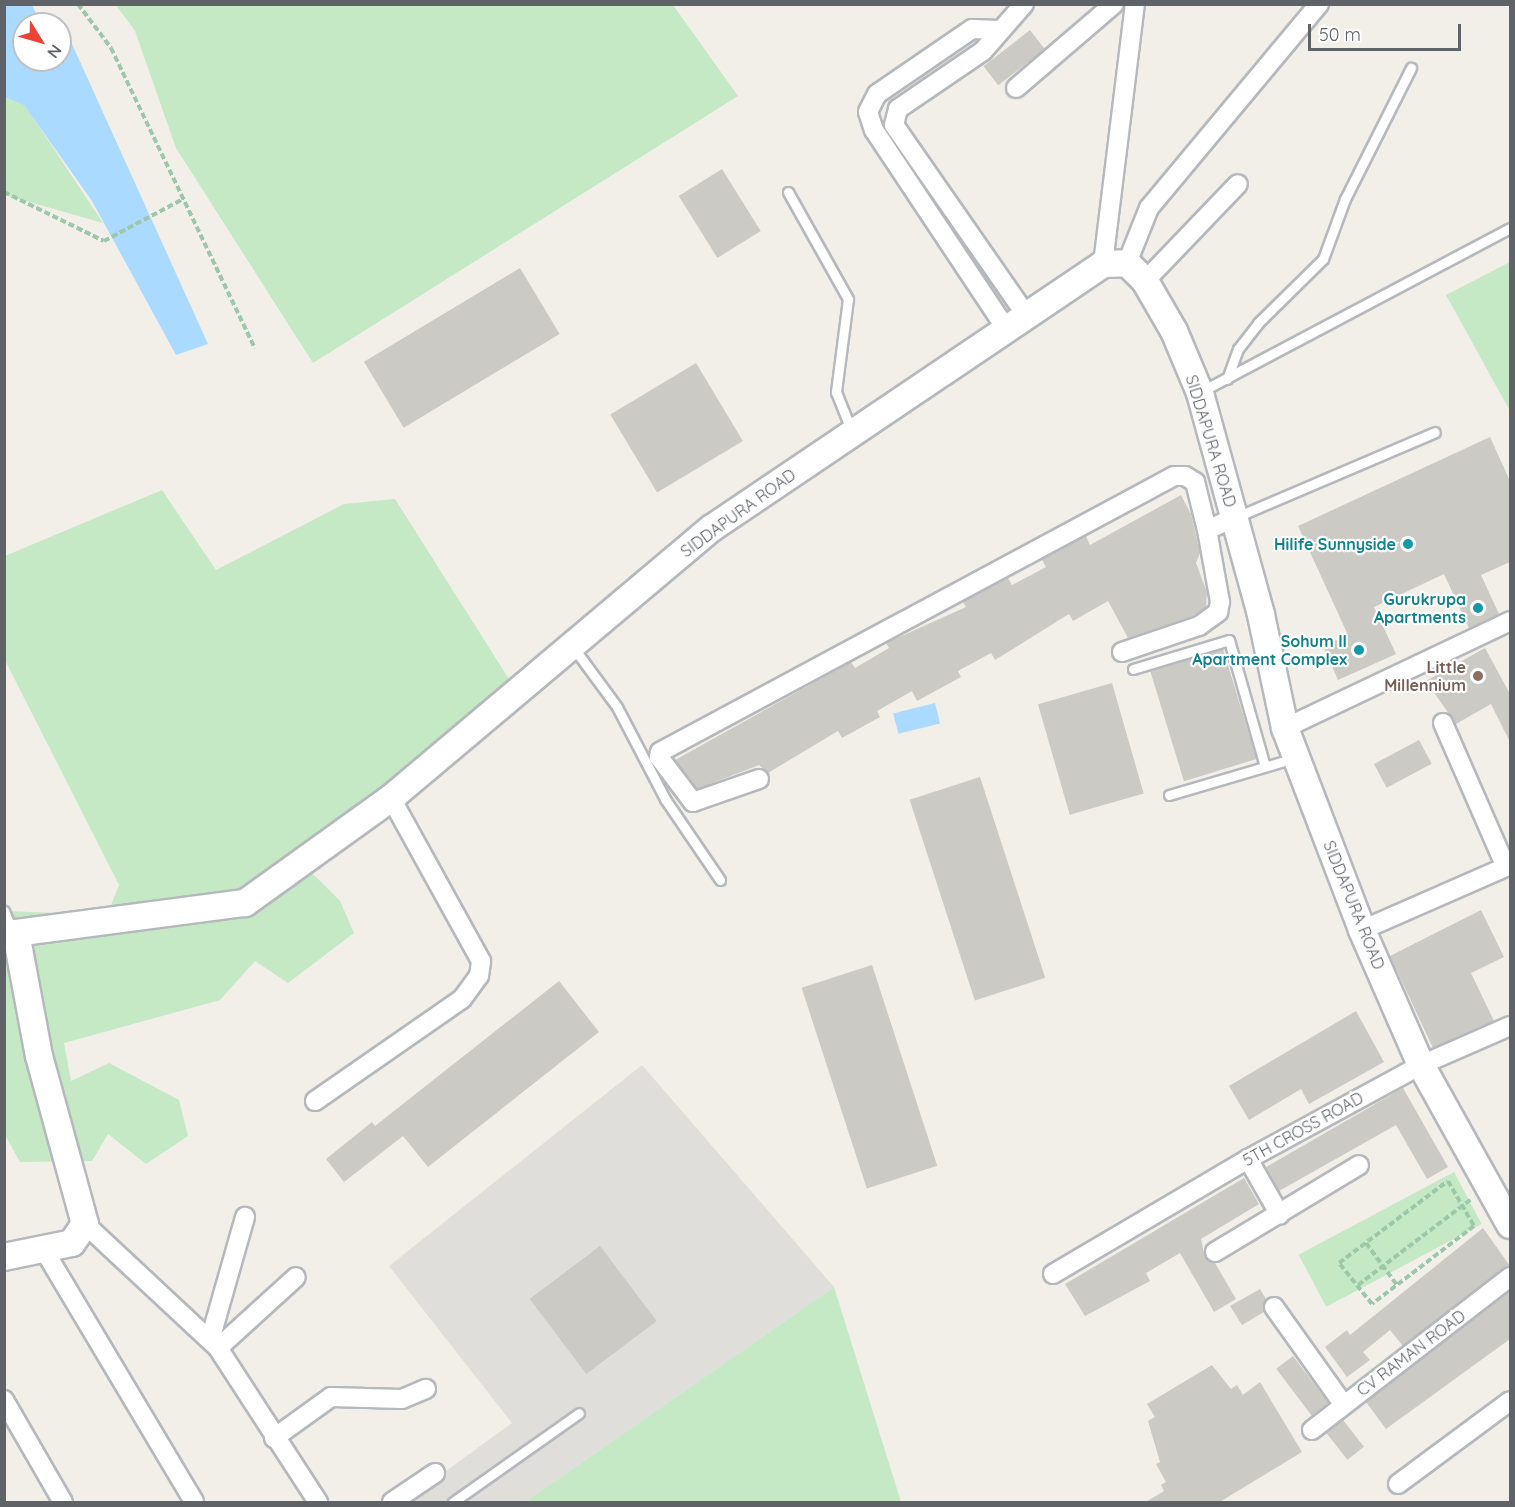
<!DOCTYPE html>
<html>
<head>
<meta charset="utf-8">
<style>
	body { margin:0 }
	#map { position:relative; width:1515px; height:1507px; overflow:hidden; background:#f1efe8; font-family:Quicksand,sans-serif }
	div>[style] { position:absolute }
	[style*='--x'] { left:calc(var(--x)*1px); top:calc(var(--y)*1px); width:calc(var(--w)*1px); rotate:calc(var(--a)*1deg) }
	.industrial>* { inset:0; background:#e0deda }
	.green>* { inset:0; background:#c5e8c5; transform-origin:0 0 }
	.water>* { inset:0; background:#aadaff; transform-origin:0 0 }
	.building>* { inset:0; background:#cccac5; transform-origin:0 0 }
	.path>* { height:4px; margin-top:-2px; transform-origin:0; background:repeating-linear-gradient(90deg,#9cc7a9 0 6px,transparent 0 9px) }
	.roads { filter:drop-shadow(2px 0 #b5b8bc) drop-shadow(-2px 0 #b5b8bc) drop-shadow(0 2px #b5b8bc) drop-shadow(0 -2px #b5b8bc) }
	.lane>* { height:9px; margin:-4.5px; padding:0 4.5px; transform-origin:4.5px; border-radius:4.5px; background:#fff }
	.street>* { height:18px; margin:-9px; padding:0 9px; transform-origin:9px; border-radius:9px; background:#fff }
	.secondary>* { height:26px; margin:-13px; padding:0 13px; transform-origin:13px; border-radius:13px; background:#fff }
	.dots>* { width:16px; height:16px; translate:-50% -50%; box-sizing:border-box; border:3px solid #fff; border-radius:50% }
	span { translate:-50% -50%; white-space:nowrap; text-align:center; line-height:1.15; -webkit-text-stroke:4.5px #fff; paint-order:stroke }
	.street-label { font-size:16px; color:#5f6368 }
	.culture-label { font-size:16px; color:#0d838f; font-weight:700 }
	.right { translate:-100% -50%; text-align:right }
	.education-label { font-size:16px; color:#785e54; font-weight:700 }
	.frame { position:absolute; inset:0; border:6px solid #5f6368; pointer-events:none }
	.north { position:absolute; left:12px; top:12px; width:60px; height:60px; box-sizing:border-box; background:#fff; border:2px solid #bfc1c3; border-radius:50%; rotate:127deg; font-size:16px; font-weight:700; line-height:24px; text-align:center; color:#5f6368 }
	.north::after { content:''; display:block; margin:auto; width:21px; height:27px; background:#ea4335; clip-path:polygon(50% 0,100% 100%,50% 72%,0 100%) }
	.scale { position:absolute; left:1308px; top:24px; width:153px; height:27px; box-sizing:border-box; border:3px solid #5f6368; border-top:0; padding-left:8px; font-size:18px; line-height:21px; white-space:nowrap; color:#5f6368; -webkit-text-stroke:4px #fff; paint-order:stroke }
</style>
</head>
<body>
<div id="map">
	<div class="industrial">
		<i style="clip-path:polygon(642px 1065px,834px 1287px,525px 1502px,403px 1502px,512px 1423px,389px 1266px)"></i>
	</div>
	<div class="green">
		<i style="clip-path:polygon(116px 5px,673px 5px,738px 96px,313px 363px,176px 148px,135px 31px)"></i>
		<i style="clip-path:polygon(4px 97px,24px 104px,103px 223px,5px 195px)"></i>
		<i style="clip-path:polygon(1510px 262px,1510px 411px,1446px 295px)"></i>
		<i style="clip-path:polygon(162px 490px,216px 570px,344px 504px,395px 499px,514px 687px,308px 869px,340px 901px,354px 933px,288px 983px,255px 961px,220px 1000px,64px 1043px,71px 1081px,109px 1063px,179px 1100px,188px 1136px,146px 1164px,108px 1134px,92px 1161px,20px 1162px,5px 1135px,5px 911px,107px 915px,119px 885px,5px 660px,5px 556px)"></i>
		<i style="left:1454px;top:1172px;width:59px;height:176px;rotate:62deg"></i>
		<i style="clip-path:polygon(834px 1287px,901px 1502px,525px 1502px)"></i>
	</div>
	<div class="water">
		<i style="clip-path:polygon(4px 5px,32px 5px,41px 24px,24px 24px,24px 60px,60px 60px,57px 24px,62px 22px,208px 344px,176px 355px,92px 201px,24px 105px,5px 97px)"></i>
		<i style="left:935px;top:703px;width:21px;height:43px;rotate:76deg"></i>
	</div>
	<div class="building">
		<i style="left:1030px;top:30px;width:24px;height:59px;rotate:52deg"></i>
		<i style="left:722px;top:169px;width:73px;height:51px;rotate:58deg"></i>
		<i style="left:520px;top:268px;width:77px;height:182px;rotate:59deg"></i>
		<i style="left:696px;top:363px;width:91px;height:100px;rotate:59deg"></i>
		<i style="clip-path:polygon(1490px 437px,1510px 481px,1510px 562px,1481px 575px,1499px 614px,1469px 628px,1444px 574px,1374px 607px,1396px 654px,1338px 680px,1323px 646px,1348px 635px,1298px 526px)"></i>
		<i style="clip-path:polygon(1181px 495px,1191px 514px,1200px 553px,1196px 563px,1207px 592px,1206px 607px,1191px 617px,1128px 638px,1108px 601px,1073px 621px,1069px 614px,995px 660px,991px 653px,958px 671px,961px 677px,917px 701px,912px 691px,877px 711px,880px 717px,842px 738px,838px 731px,768px 773px,759px 765px,697px 789px,675px 760px,851px 662px,855px 668px,889px 648px,886px 643px,966px 607px,963px 602px,1008px 578px,1012px 585px,1046px 567px,1042px 560px,1086px 536px,1090px 545px)"></i>
		<i style="clip-path:polygon(1485px 648px,1510px 694px,1510px 742px,1491px 704px,1456px 724px,1426px 681px)"></i>
		<i style="left:1223px;top:649px;width:115px;height:76px;rotate:73deg"></i>
		<i style="left:1112px;top:683px;width:115px;height:77px;rotate:74deg"></i>
		<i style="left:1419px;top:740px;width:27px;height:51px;rotate:62deg"></i>
		<i style="left:980px;top:777px;width:211px;height:74px;rotate:72deg"></i>
		<i style="clip-path:polygon(1481px 910px,1504px 957px,1471px 973px,1494px 1021px,1433px 1048px,1390px 956px)"></i>
		<i style="left:872px;top:965px;width:211px;height:74px;rotate:72deg"></i>
		<i style="clip-path:polygon(559px 981px,599px 1032px,428px 1167px,403px 1136px,344px 1182px,326px 1159px,372px 1122px,375px 1126px)"></i>
		<i style="clip-path:polygon(1356px 1011px,1384px 1062px,1309px 1104px,1301px 1089px,1249px 1120px,1229px 1086px)"></i>
		<i style="clip-path:polygon(1403px 1088px,1448px 1167px,1427px 1179px,1396px 1125px,1279px 1191px,1266px 1167px)"></i>
		<i style="clip-path:polygon(1244px 1178px,1259px 1204px,1201px 1239px,1205px 1257px,1215px 1263px,1236px 1299px,1214px 1312px,1180px 1253px,1146px 1273px,1150px 1281px,1085px 1316px,1065px 1284px)"></i>
		<i style="clip-path:polygon(1483px 1228px,1510px 1266px,1403px 1346px,1390px 1330px,1363px 1352px,1370px 1360px,1347px 1377px,1325px 1347px,1347px 1330px,1350px 1335px)"></i>
		<i style="left:600px;top:1246px;width:94px;height:88px;rotate:53deg"></i>
		<i style="clip-path:polygon(1260px 1289px,1266px 1299px,1264px 1312px,1242px 1325px,1230px 1306px)"></i>
		<i style="clip-path:polygon(1510px 1291px,1510px 1339px,1386px 1429px,1366px 1402px)"></i>
		<i style="left:1293px;top:1356px;width:59px;height:21px;rotate:53deg"></i>
		<i style="clip-path:polygon(1212px 1365px,1231px 1389px,1237px 1385px,1243px 1395px,1260px 1382px,1302px 1452px,1218px 1503px,1144px 1503px,1164px 1491px,1161px 1485px,1166px 1482px,1156px 1464px,1160px 1462px,1148px 1421px,1155px 1417px,1147px 1404px)"></i>
		<i style="left:1343px;top:1420px;width:34px;height:21px;rotate:52deg"></i>
	</div>
	<div class="path">
		<i style="--x:78;--y:4;--w:55;--a:53.1"></i>
		<i style="--x:111;--y:48;--w:333;--a:64.4"></i>
		<i style="--x:4;--y:192;--w:111;--a:26.1"></i>
		<i style="--x:104;--y:241;--w:89;--a:-28"></i>
		<i style="--x:1448;--y:1181;--w:52;--a:60"></i>
		<i style="--x:1474;--y:1226;--w:128;--a:142.6"></i>
		<i style="--x:1372;--y:1304;--w:53;--a:-128.8"></i>
		<i style="--x:1339;--y:1263;--w:136;--a:-37"></i>
		<i style="--x:1366;--y:1243;--w:52;--a:53.6"></i>
		<i style="--x:1358;--y:1285;--w:141;--a:-37.2"></i>
	</div>
	<div class="roads">
		<div class="lane">
			<i style="--x:788;--y:192;--w:123;--a:60.7"></i>
			<i style="--x:848;--y:299;--w:94;--a:97.4"></i>
			<i style="--x:836;--y:392;--w:43;--a:68.2"></i>
			<i style="--x:1227;--y:379;--w:32;--a:-70"></i>
			<i style="--x:1238;--y:349;--w:33;--a:-52"></i>
			<i style="--x:1258;--y:323;--w:91;--a:-44.6"></i>
			<i style="--x:1323;--y:259;--w:64;--a:-69.9"></i>
			<i style="--x:1345;--y:199;--w:147;--a:-63.3"></i>
			<i style="--x:1202;--y:391;--w:348;--a:-27.9"></i>
			<i style="--x:1236;--y:517;--w:216;--a:-23.1"></i>
			<i style="--x:573;--y:647;--w:74;--a:53.7"></i>
			<i style="--x:617;--y:707;--w:104;--a:62.4"></i>
			<i style="--x:665;--y:799;--w:98;--a:55.8"></i>
			<i style="--x:1133;--y:669;--w:100;--a:-16.8"></i>
			<i style="--x:1229;--y:640;--w:131;--a:74.1"></i>
			<i style="--x:1169;--y:795;--w:131;--a:-16.4"></i>
			<i style="--x:4;--y:911;--w:25;--a:67"></i>
			<i style="--x:453;--y:1502;--w:154;--a:-35.2"></i>
		</div>
		<div class="street">
			<i style="--x:1024;--y:4;--w:62;--a:131.1"></i>
			<i style="--x:983;--y:51;--w:103;--a:145.7"></i>
			<i style="--x:898;--y:109;--w:16;--a:104"></i>
			<i style="--x:894;--y:125;--w:235;--a:55.2"></i>
			<i style="--x:1000;--y:30;--w:28;--a:-178"></i>
			<i style="--x:972;--y:29;--w:115;--a:145.6"></i>
			<i style="--x:877;--y:94;--w:20;--a:117"></i>
			<i style="--x:868;--y:112;--w:19;--a:72"></i>
			<i style="--x:874;--y:130;--w:242;--a:56.4"></i>
			<i style="--x:1016;--y:88;--w:129;--a:-40.6"></i>
			<i style="--x:1127;--y:263;--w:59;--a:-68.2"></i>
			<i style="--x:1149;--y:208;--w:266;--a:-50.2"></i>
			<i style="--x:1103;--y:264;--w:262;--a:-83"></i>
			<i style="--x:1145;--y:281;--w:134;--a:-46.2"></i>
			<i style="--x:1122;--y:652;--w:81;--a:-18.7"></i>
			<i style="--x:1199;--y:626;--w:24;--a:-36"></i>
			<i style="--x:1218;--y:612;--w:10;--a:-79"></i>
			<i style="--x:1220;--y:602;--w:73;--a:-100.2"></i>
			<i style="--x:1443;--y:723;--w:157;--a:66.4"></i>
			<i style="--x:1285;--y:728;--w:249;--a:-25.4"></i>
			<i style="--x:759;--y:779;--w:70;--a:160.8"></i>
			<i style="--x:693;--y:802;--w:56;--a:-127.1"></i>
			<i style="--x:659;--y:757;--w:5;--a:-79"></i>
			<i style="--x:660;--y:752;--w:583;--a:-28.23"></i>
			<i style="--x:1174;--y:476;--w:11;--a:0"></i>
			<i style="--x:1185;--y:476;--w:12;--a:31"></i>
			<i style="--x:1195;--y:482;--w:49;--a:76"></i>
			<i style="--x:1207;--y:530;--w:30;--a:-24"></i>
			<i style="--x:1362;--y:930;--w:162;--a:-23.7"></i>
			<i style="--x:315;--y:1101;--w:179;--a:-34.8"></i>
			<i style="--x:462;--y:999;--w:29;--a:-54"></i>
			<i style="--x:479;--y:976;--w:15;--a:-82"></i>
			<i style="--x:481;--y:961;--w:186;--a:-118.9"></i>
			<i style="--x:1248;--y:1159;--w:64;--a:60.3"></i>
			<i style="--x:85;--y:1224;--w:182;--a:43"></i>
			<i style="--x:218;--y:1348;--w:184;--a:57"></i>
			<i style="--x:44;--y:1250;--w:293;--a:59.2"></i>
			<i style="--x:1215;--y:1252;--w:168;--a:-31.1"></i>
			<i style="--x:1053;--y:1274;--w:226;--a:-30.5"></i>
			<i style="--x:1248;--y:1159;--w:197;--a:-28.5"></i>
			<i style="--x:1421;--y:1065;--w:97;--a:-23.7"></i>
			<i style="--x:1274;--y:1307;--w:120;--a:54.5"></i>
			<i style="--x:210;--y:1340;--w:128;--a:-74.1"></i>
			<i style="--x:218;--y:1348;--w:105;--a:-42.3"></i>
			<i style="--x:4;--y:1400;--w:118;--a:60"></i>
			<i style="--x:1312;--y:1430;--w:250;--a:-37.7"></i>
			<i style="--x:274;--y:1438;--w:70;--a:-35.7"></i>
			<i style="--x:331;--y:1397;--w:71;--a:1.6"></i>
			<i style="--x:402;--y:1399;--w:26;--a:-23"></i>
			<i style="--x:1398;--y:1484;--w:139;--a:-36.5"></i>
			<i style="--x:392;--y:1502;--w:52;--a:-34"></i>
		</div>
		<div class="secondary">
			<i style="--x:4;--y:1257;--w:69;--a:-11.6"></i>
			<i style="--x:72;--y:1243;--w:23;--a:-56"></i>
			<i style="--x:85;--y:1224;--w:174;--a:-105.3"></i>
			<i style="--x:39;--y:1056;--w:125;--a:-100.6"></i>
			<i style="--x:16;--y:933;--w:231;--a:-7.5"></i>
			<i style="--x:245;--y:903;--w:180;--a:-35.7"></i>
			<i style="--x:391;--y:798;--w:419;--a:-40.1"></i>
			<i style="--x:712;--y:528;--w:472;--a:-34"></i>
			<i style="--x:1103;--y:264;--w:24;--a:-2"></i>
			<i style="--x:1127;--y:263;--w:25;--a:45"></i>
			<i style="--x:1145;--y:281;--w:58;--a:59.9"></i>
			<i style="--x:1174;--y:331;--w:67;--a:67.2"></i>
			<i style="--x:1200;--y:393;--w:230;--a:74.6"></i>
			<i style="--x:1261;--y:615;--w:116;--a:78"></i>
			<i style="--x:1285;--y:728;--w:216;--a:69.1"></i>
			<i style="--x:1362;--y:930;--w:147;--a:66.4"></i>
			<i style="--x:1421;--y:1065;--w:183;--a:60.9"></i>
		</div>
	</div>
	<div class="dots">
		<i style="left:1408px;top:544px;background:#0f9aa8"></i>
		<i style="left:1478px;top:608px;background:#0f9aa8"></i>
		<i style="left:1359px;top:650px;background:#0f9aa8"></i>
		<i style="left:1478px;top:676px;background:#8d6e63"></i>
	</div>
	<div class="street-label">
		<span style="left:1211px;top:441px;rotate:73deg">SIDDAPURA ROAD</span>
		<span style="left:738px;top:513px;rotate:-36deg">SIDDAPURA ROAD</span>
		<span style="left:1354px;top:905px;rotate:68deg">SIDDAPURA ROAD</span>
		<span style="left:1303px;top:1129px;rotate:-29deg">5TH CROSS ROAD</span>
		<span style="left:1411px;top:1353px;rotate:-37deg">CV RAMAN ROAD</span>
	</div>
	<div class="culture-label">
		<span class="right" style="left:1396px;top:544px">Hilife Sunnyside</span>
		<span class="right" style="left:1466px;top:608px">Gurukrupa<br>Apartments</span>
		<span class="right" style="left:1347px;top:650px">Sohum II<br>Apartment Complex</span>
	</div>
	<div class="education-label">
		<span class="right" style="left:1466px;top:676px">Little<br>Millennium</span>
	</div>
	<div class="frame"></div>
	<div class="north">N</div>
	<div class="scale">50 m</div>
</div>
</body>
</html>
